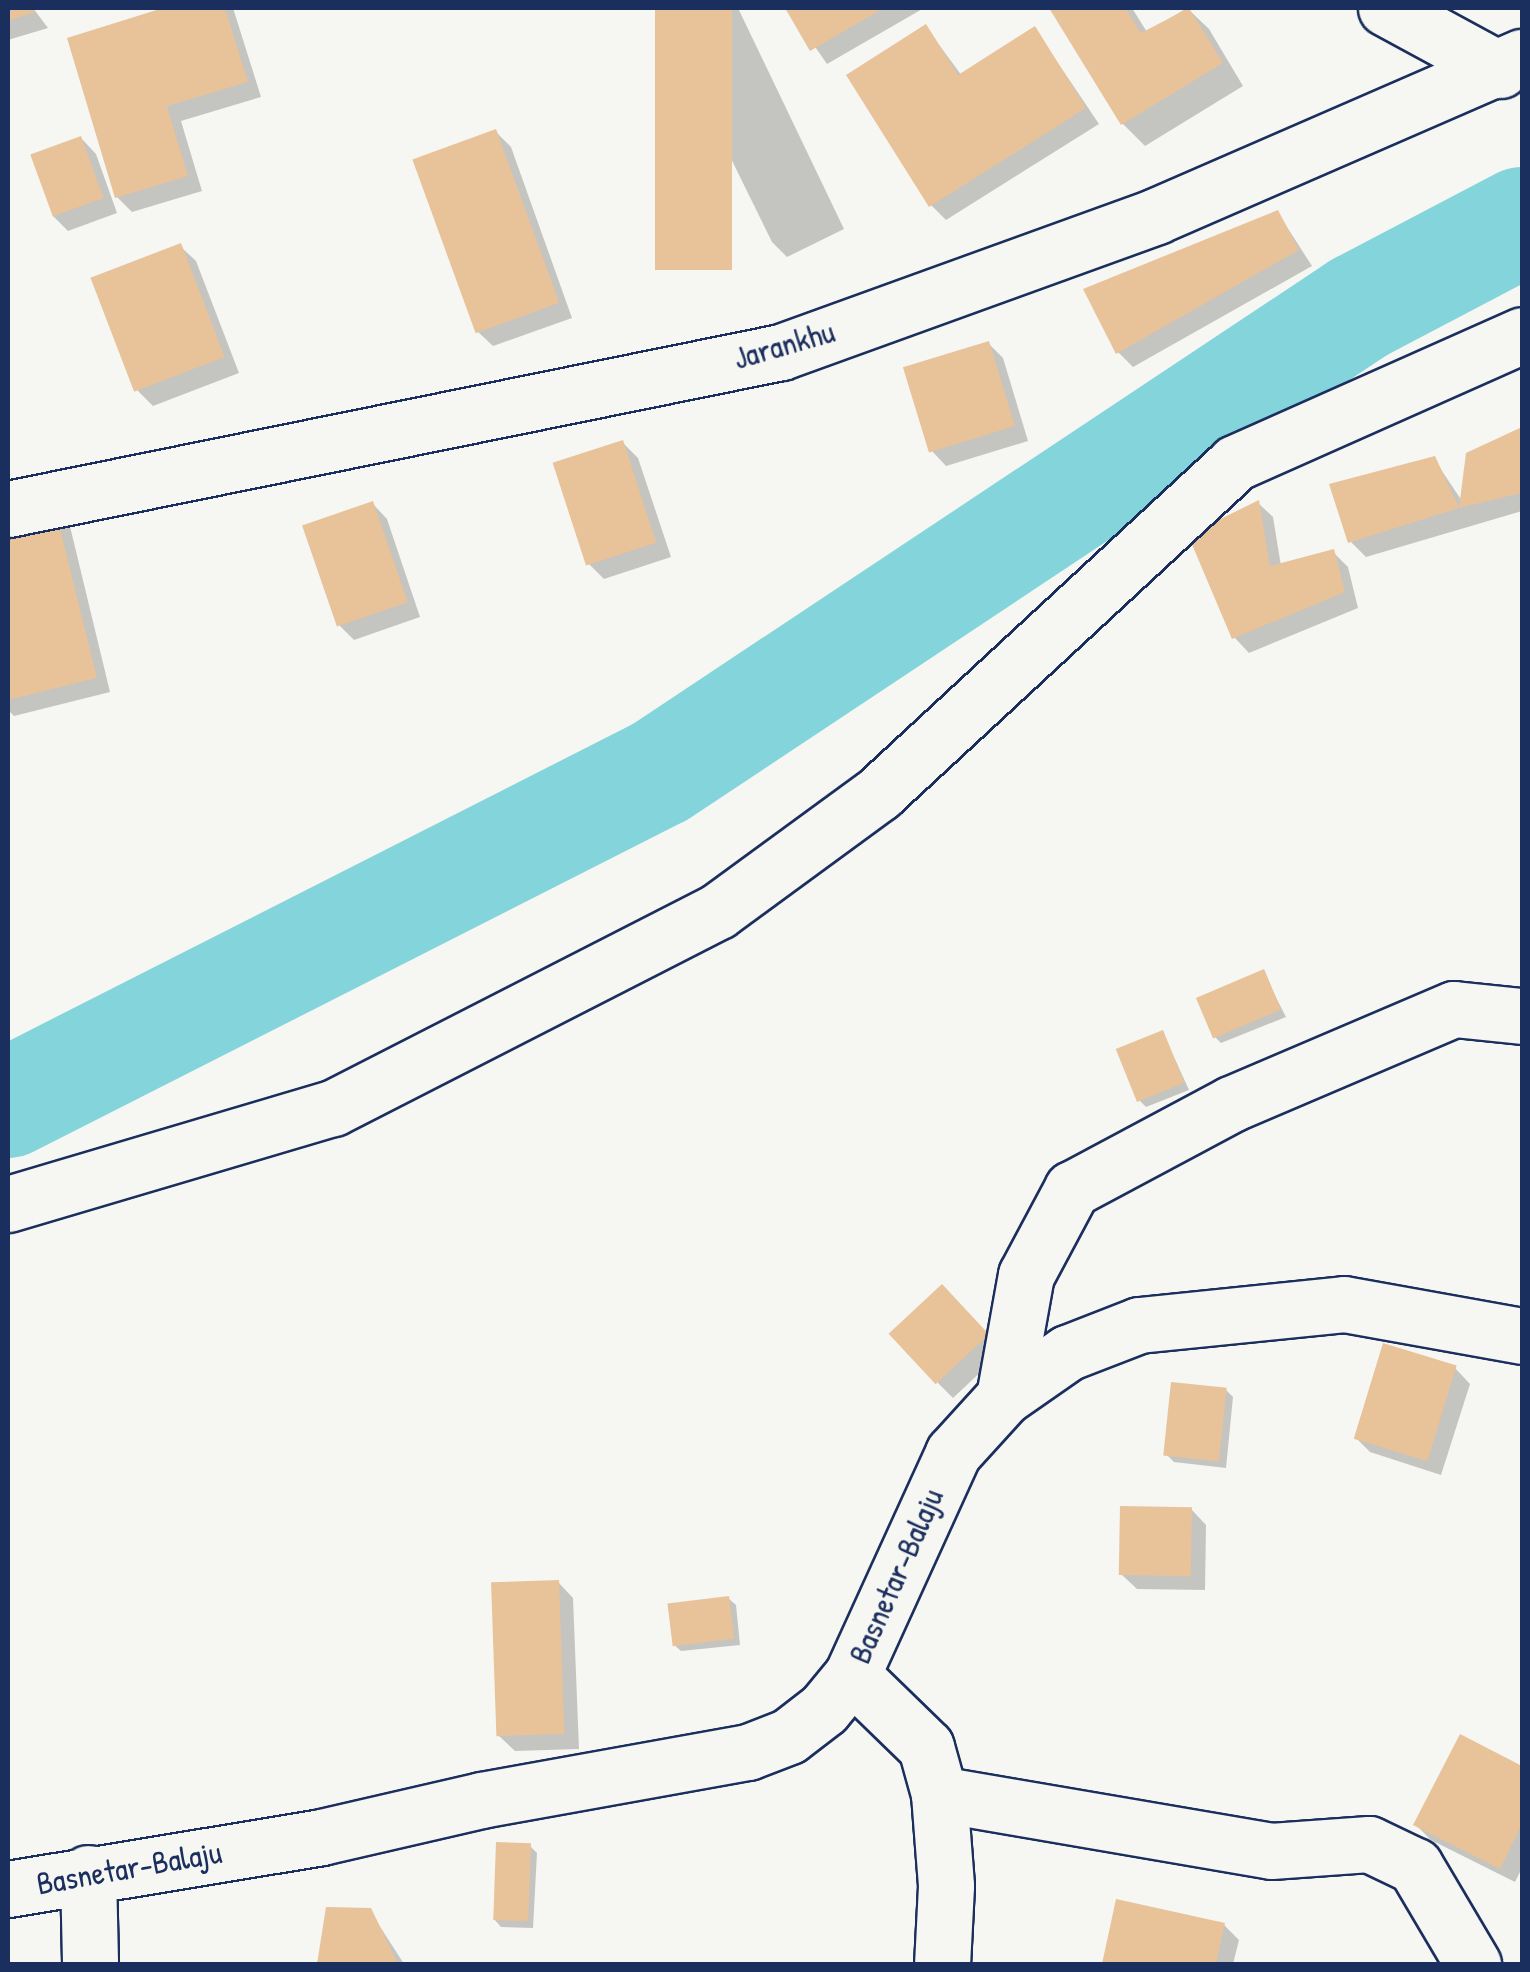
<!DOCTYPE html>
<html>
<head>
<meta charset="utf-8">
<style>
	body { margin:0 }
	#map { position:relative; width:1530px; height:1972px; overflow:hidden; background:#f6f6f2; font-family:"Patrick Hand",sans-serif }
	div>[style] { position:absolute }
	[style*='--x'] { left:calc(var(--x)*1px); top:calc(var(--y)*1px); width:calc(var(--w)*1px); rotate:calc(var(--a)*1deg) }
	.shadow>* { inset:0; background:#0003 }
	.river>* { height:110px; margin:-55px; padding:0 55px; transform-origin:55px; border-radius:55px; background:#84d5db }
	.building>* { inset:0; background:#e8c299; transform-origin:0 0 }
	.roads { filter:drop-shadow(2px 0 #1b2f5e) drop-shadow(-2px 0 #1b2f5e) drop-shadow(0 2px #1b2f5e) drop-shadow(0 -2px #1b2f5e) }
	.minor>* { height:55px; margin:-27.5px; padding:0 27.5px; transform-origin:27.5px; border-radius:27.5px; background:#f6f6f2 }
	span { translate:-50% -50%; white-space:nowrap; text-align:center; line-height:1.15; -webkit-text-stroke:8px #f6f6f2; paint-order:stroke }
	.street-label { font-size:32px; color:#1b2f5e }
	.frame { position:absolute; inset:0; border:10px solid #1b2f5e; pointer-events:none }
</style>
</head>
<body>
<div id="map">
	<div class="shadow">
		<i style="clip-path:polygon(8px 8px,33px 8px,48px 28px,8px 40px)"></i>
		<i style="clip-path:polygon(172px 8px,233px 8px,261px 97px,181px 121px,202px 191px,132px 212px,117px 197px,70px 39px)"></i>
		<i style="clip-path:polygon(657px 8px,738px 8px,844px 229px,787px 257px,772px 242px)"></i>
		<i style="clip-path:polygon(788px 8px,924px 8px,827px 64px)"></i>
		<i style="clip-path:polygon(1052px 8px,1132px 8px,1147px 32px,1187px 8px,1209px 29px,1243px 86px,1145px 146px,1123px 124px)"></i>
		<i style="clip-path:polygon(926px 27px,962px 76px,1035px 29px,1099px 124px,946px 220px,931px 205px)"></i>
		<i style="clip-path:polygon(496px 132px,511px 147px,572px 318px,493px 346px,477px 331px)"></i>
		<i style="clip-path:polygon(81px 138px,96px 154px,117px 213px,68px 231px,53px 216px)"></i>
		<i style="clip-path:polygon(1278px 213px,1312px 266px,1133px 367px,1118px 352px)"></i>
		<i style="clip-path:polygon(180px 246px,196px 261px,239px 373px,153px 406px,138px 391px)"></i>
		<i style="clip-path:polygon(988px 343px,1003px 358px,1028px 441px,946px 466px,931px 450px)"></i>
		<i style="clip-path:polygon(1522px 430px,1522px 511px,1366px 557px,1351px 542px,1434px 459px,1462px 501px,1468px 455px)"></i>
		<i style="clip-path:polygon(623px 443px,638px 458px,671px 557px,604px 579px,589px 564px)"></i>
		<i style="clip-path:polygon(372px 503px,387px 519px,420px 617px,354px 640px,339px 625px)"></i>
		<i style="clip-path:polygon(1258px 503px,1273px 517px,1281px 566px,1333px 552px,1348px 567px,1358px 608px,1249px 653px,1234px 637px)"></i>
		<i style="clip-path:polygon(68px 518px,110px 692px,14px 716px,8px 710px,8px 523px)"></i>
		<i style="clip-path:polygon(1263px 972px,1286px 1017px,1221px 1043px,1214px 1036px)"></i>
		<i style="clip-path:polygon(1163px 1033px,1189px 1090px,1146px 1107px,1139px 1100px)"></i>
		<i style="clip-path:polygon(942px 1288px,1002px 1352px,953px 1398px,938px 1383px)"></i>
		<i style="clip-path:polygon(1455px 1368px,1470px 1384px,1441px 1475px,1370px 1452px,1355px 1437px)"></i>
		<i style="clip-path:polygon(1226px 1390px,1233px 1397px,1226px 1468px,1174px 1462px,1167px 1455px)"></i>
		<i style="clip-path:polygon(1191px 1509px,1206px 1525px,1205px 1590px,1137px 1589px,1121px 1574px)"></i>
		<i style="clip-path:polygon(558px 1582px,573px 1598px,579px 1749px,515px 1751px,499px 1736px)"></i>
		<i style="clip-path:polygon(728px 1598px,736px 1605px,740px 1645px,681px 1651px,673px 1644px)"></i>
		<i style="clip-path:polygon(1461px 1737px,1522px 1769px,1522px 1868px,1515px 1882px,1431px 1840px,1416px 1825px)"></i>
		<i style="clip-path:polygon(530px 1846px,537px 1853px,533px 1928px,501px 1927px,494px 1919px)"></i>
		<i style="clip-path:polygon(1118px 1902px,1224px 1925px,1239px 1940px,1233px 1964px,1105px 1964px)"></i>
		<i style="clip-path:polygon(328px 1910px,370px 1911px,404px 1964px,320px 1964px)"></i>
	</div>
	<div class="river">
		<i style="--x:8;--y:1103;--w:731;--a:-26.92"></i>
		<i style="--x:660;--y:772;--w:840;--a:-33.6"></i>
		<i style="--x:1360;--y:307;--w:183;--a:-27.7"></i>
	</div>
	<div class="building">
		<i style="clip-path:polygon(8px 8px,32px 8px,35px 12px,8px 21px)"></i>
		<i style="clip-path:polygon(163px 8px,225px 8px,248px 82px,167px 106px,188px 176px,115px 198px,67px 38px)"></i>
		<i style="left:655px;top:8px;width:77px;height:262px"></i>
		<i style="clip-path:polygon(785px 8px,884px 8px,810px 51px)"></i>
		<i style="clip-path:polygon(1049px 8px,1125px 8px,1141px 33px,1189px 8px,1223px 63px,1121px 125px)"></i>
		<i style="clip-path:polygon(926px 24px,958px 75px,1035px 26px,1086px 108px,929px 207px,846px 75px)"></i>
		<i style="left:496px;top:129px;width:185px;height:89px;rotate:70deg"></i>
		<i style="left:81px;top:136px;width:66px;height:54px;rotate:70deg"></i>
		<i style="clip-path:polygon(1278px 210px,1299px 250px,1116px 354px,1083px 289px)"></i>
		<i style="left:181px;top:243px;width:122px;height:97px;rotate:69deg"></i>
		<i style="left:989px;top:341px;width:89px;height:90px;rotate:73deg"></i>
		<i style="clip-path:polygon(1522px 427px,1522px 493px,1459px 508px,1466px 453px)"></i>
		<i style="left:623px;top:440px;width:108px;height:74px;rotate:72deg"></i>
		<i style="clip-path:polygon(1435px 456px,1459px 508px,1348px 543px,1329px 484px)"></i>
		<i style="clip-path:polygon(53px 500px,97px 678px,8px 700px,8px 521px)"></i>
		<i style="clip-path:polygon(1259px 500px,1270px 566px,1334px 549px,1345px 592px,1232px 639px,1188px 535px)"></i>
		<i style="left:373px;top:501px;width:107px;height:75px;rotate:71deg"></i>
		<i style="left:1264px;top:969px;width:44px;height:74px;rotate:67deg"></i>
		<i style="left:1163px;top:1030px;width:57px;height:51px;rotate:68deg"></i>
		<i style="left:942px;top:1284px;width:69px;height:73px;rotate:47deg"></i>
		<i style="left:1383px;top:1343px;width:77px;height:100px;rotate:17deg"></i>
		<i style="left:1171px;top:1382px;width:56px;height:74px;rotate:6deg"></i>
		<i style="left:1120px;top:1506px;width:72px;height:69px;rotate:1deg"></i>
		<i style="left:559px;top:1580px;width:154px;height:68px;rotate:88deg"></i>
		<i style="left:729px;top:1596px;width:43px;height:62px;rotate:83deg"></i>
		<i style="clip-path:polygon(1460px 1734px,1522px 1766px,1522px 1824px,1500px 1869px,1413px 1825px)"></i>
		<i style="left:496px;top:1842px;width:35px;height:78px;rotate:2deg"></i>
		<i style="clip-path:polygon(1116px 1899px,1225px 1923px,1216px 1964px,1102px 1964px)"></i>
		<i style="clip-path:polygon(326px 1907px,371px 1908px,398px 1964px,317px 1964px)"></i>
	</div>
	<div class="roads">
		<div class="minor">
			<i style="--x:1386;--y:8;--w:130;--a:28.5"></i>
			<i style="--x:8;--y:509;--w:789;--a:-11.48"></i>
			<i style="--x:781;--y:352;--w:399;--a:-19.9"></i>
			<i style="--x:1156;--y:216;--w:399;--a:-23.5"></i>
			<i style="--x:8;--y:1204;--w:339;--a:-16.5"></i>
			<i style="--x:333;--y:1108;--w:432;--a:-27.1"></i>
			<i style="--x:718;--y:911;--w:200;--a:-36.2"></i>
			<i style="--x:879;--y:793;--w:485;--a:-42.8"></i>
			<i style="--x:1235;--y:463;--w:314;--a:-24"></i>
			<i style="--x:1004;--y:1397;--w:124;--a:-79.8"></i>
			<i style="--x:1026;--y:1275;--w:98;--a:-61.9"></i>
			<i style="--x:1072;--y:1189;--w:180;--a:-28.1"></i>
			<i style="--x:1231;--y:1104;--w:242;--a:-23.1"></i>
			<i style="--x:1454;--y:1009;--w:68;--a:5.9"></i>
			<i style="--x:852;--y:1675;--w:103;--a:44.2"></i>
			<i style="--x:926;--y:1747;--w:49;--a:74.5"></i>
			<i style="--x:939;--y:1794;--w:92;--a:85.6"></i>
			<i style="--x:946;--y:1886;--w:78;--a:92.9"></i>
			<i style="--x:939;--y:1794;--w:337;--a:9.7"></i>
			<i style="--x:1271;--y:1851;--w:98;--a:-4.1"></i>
			<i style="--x:1369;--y:1844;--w:51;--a:25.6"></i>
			<i style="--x:1415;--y:1866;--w:114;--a:59.4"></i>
			<i style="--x:88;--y:1873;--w:91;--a:88.7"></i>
			<i style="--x:8;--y:1889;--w:317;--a:-9.4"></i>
			<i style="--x:321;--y:1837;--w:164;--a:-13"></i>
			<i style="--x:481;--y:1800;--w:271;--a:-10.2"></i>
			<i style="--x:748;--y:1752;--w:44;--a:-21.3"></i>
			<i style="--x:789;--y:1736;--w:44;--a:-37.6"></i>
			<i style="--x:824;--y:1709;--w:44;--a:-50.5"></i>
			<i style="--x:852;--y:1675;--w:244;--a:-65.5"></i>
			<i style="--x:953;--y:1453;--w:76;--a:-47.7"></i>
			<i style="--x:1004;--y:1397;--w:77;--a:-34.9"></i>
			<i style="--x:1067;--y:1353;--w:77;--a:-21.3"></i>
			<i style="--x:1139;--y:1325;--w:206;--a:-5.8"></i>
			<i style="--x:1344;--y:1304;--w:181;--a:10.2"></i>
		</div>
	</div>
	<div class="street-label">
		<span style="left:784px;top:345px;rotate:-16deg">Jarankhu</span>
		<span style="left:896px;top:1576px;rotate:-66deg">Basnetar-Balaju</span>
		<span style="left:129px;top:1868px;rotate:-10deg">Basnetar-Balaju</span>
	</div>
	<div class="frame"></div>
</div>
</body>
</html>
